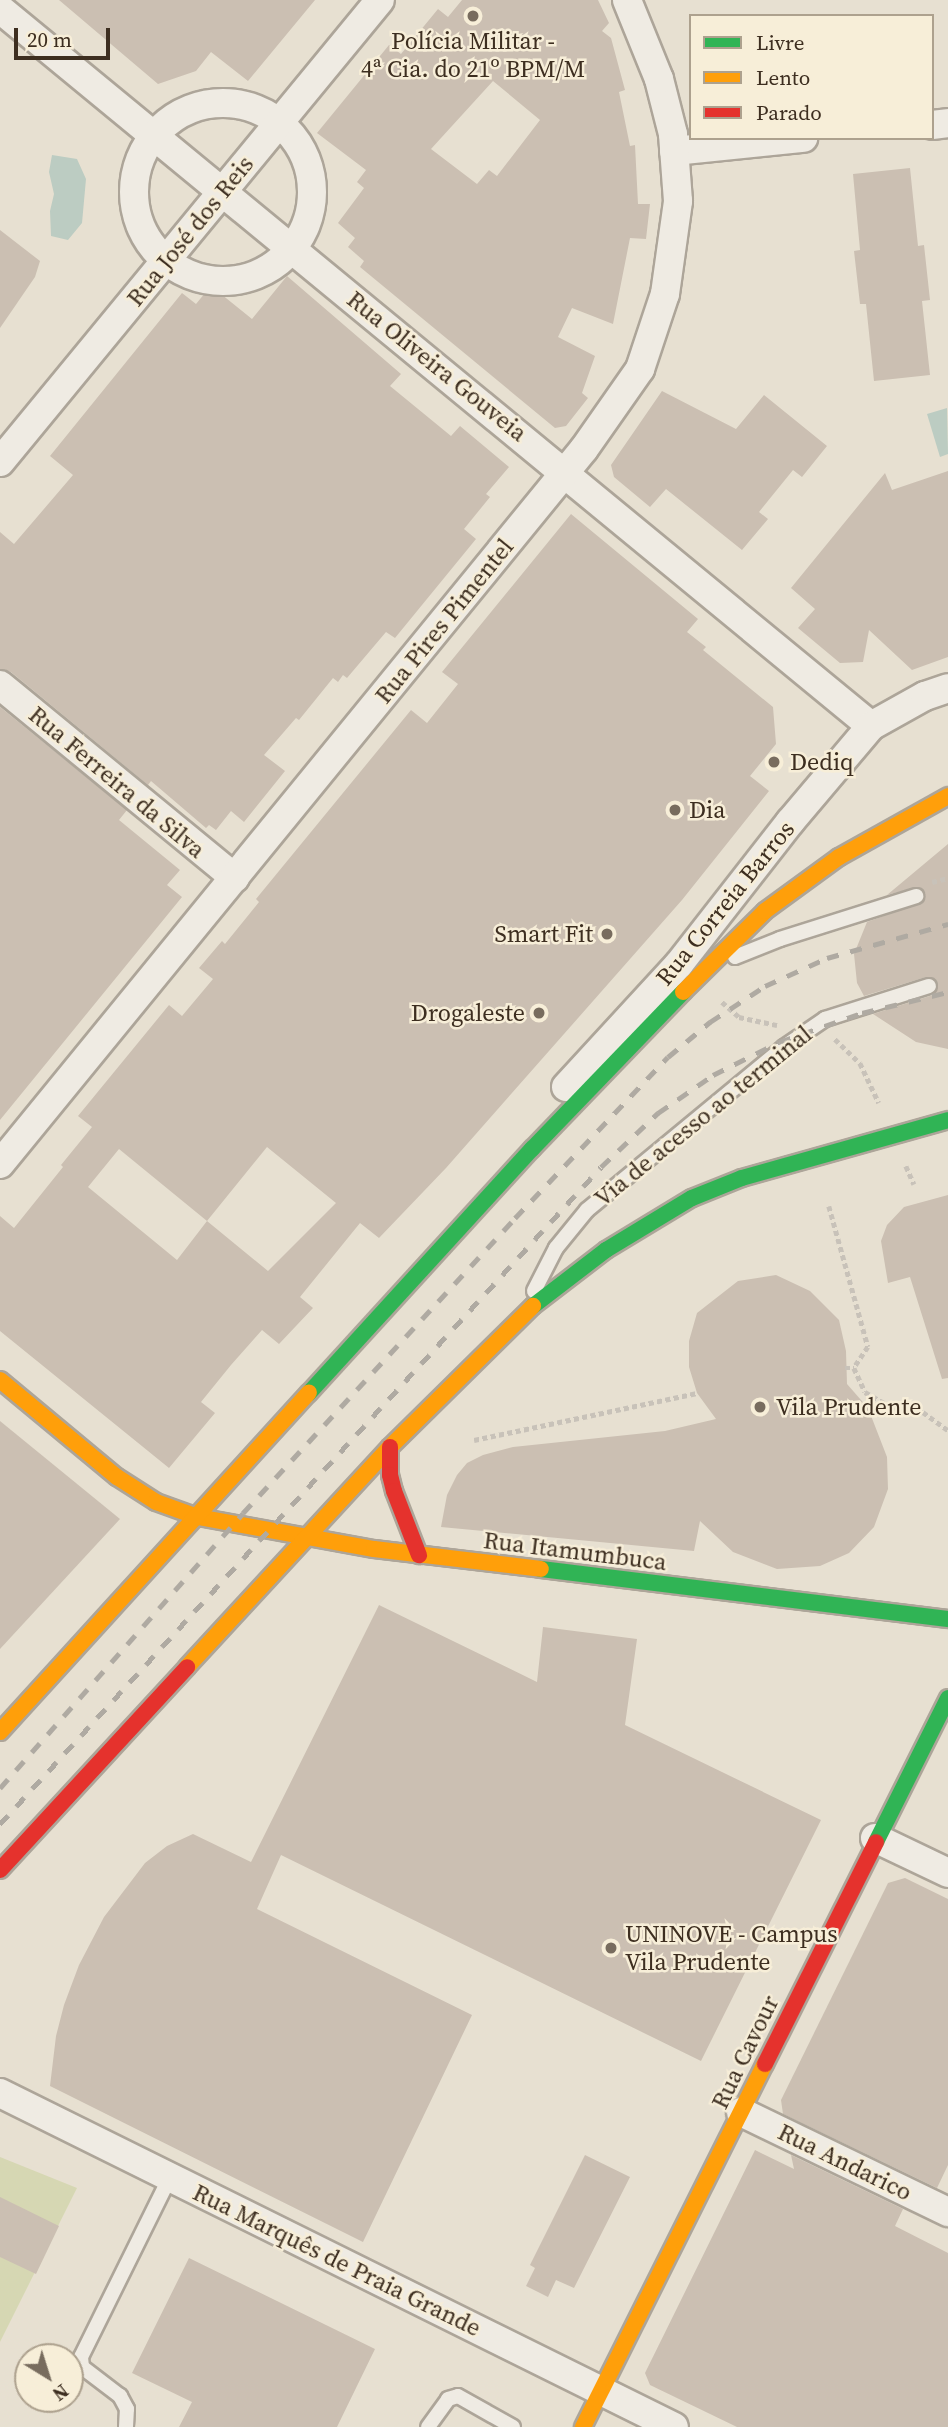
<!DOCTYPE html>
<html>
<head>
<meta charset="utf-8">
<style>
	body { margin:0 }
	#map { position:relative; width:948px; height:2427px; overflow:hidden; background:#e7e0d1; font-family:"Source Serif 4",serif }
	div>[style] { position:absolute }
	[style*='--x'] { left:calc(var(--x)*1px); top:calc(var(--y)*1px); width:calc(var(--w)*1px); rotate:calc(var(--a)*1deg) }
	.green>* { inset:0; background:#d6d7b3 }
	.water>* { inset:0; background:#bcccc2 }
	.building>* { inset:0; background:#cbbfb2 }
	.path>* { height:4.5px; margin-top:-2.25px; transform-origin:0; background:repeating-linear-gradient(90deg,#c8c2b9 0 5px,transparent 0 8.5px) }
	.roads { filter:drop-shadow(2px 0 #ada599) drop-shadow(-2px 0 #ada599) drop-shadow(0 2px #ada599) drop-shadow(0 -2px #ada599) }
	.lane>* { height:14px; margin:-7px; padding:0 7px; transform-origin:7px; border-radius:7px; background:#efebe3 }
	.street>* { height:28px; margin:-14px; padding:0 14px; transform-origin:14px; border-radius:14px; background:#efebe3 }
	.street>.ring { margin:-14px; padding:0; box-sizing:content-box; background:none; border:28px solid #efebe3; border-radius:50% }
	.fast>* { height:16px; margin:-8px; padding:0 8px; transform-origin:8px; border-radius:8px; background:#30b455 }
	.slow>* { height:16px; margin:-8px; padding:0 8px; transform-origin:8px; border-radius:8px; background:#ff9f0a }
	.jam>* { height:16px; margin:-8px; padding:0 8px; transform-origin:8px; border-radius:8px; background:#e5322d }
	.rail>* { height:5px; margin-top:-2.5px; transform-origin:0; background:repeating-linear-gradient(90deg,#afaaa2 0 12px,transparent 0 24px) }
	.dots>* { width:19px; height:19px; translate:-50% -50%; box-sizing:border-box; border:4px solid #f7eed8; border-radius:50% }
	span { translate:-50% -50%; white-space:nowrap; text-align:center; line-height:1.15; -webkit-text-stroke:5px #f7eed8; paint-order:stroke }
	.poi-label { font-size:24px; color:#3d2e20 }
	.left { translate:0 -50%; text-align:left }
	.right { translate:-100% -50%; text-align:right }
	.street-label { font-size:24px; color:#3d2e20 }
	.legend { position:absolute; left:689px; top:14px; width:245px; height:126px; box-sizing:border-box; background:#f7eed8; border:2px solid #ada18e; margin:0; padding:9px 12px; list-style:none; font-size:21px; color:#3d2e20 }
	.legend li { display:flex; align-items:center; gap:14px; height:35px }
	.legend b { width:35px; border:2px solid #ada18e }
	.north { position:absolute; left:14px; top:2343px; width:70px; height:70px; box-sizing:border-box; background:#f7eed8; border:2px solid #ada18e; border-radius:50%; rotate:142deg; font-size:19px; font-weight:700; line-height:28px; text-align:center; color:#3d2e20 }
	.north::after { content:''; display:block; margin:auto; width:24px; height:32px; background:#786c5e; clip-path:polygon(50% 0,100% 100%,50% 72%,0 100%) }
	.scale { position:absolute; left:14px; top:28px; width:96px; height:32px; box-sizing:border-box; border:4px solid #3d2e20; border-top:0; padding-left:9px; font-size:21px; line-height:24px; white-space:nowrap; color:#3d2e20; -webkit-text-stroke:5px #f7eed8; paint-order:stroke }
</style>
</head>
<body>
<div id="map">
	<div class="green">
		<i style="clip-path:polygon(0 2157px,77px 2188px,0 2342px)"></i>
	</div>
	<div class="water">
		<i style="clip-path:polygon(52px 155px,77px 159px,86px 179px,82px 223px,68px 240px,51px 236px,50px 211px,54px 194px,49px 172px)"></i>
		<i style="clip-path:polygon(947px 408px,948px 454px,940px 457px,927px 414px)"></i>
	</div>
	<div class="building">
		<i style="clip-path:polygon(59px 0,315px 0,248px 81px,211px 52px,196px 71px,158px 84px)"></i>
		<i style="clip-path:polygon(evenodd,462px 0,598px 0,609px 23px,602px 31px,611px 38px,625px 90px,619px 92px,630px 146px,635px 145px,638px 204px,650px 204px,646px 239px,630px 238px,613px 324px,572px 308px,558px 337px,595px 356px,582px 393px,588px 398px,566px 426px,555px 428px,360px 267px,364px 261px,348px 247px,355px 238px,338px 223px,364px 188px,357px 182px,366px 170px,317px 133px,389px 45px,401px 54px,438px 9px,448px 17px,462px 0,493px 81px,540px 120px,497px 176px,489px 170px,477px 184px,431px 149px,493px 81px)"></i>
		<i style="clip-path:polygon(910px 168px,918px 246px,924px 245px,930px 300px,922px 301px,930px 375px,874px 381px,866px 304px,860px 304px,854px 251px,860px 250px,853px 174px)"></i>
		<i style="clip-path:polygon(0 230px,40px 261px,35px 277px,0 328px)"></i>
		<i style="clip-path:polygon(287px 276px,401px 374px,390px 386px,451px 436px,460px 426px,509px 467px,486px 494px,490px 497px,464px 529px,476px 539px,395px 638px,386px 632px,347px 678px,343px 675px,338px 682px,333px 678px,299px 720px,296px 718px,264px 755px,285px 771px,244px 822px,231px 811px,216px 830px,209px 825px,206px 828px,151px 781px,148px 785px,11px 672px,0 669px,0 532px,14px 544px,73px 475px,50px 456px,182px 293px,196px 304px,205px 293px,221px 294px,252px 319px)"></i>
		<i style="clip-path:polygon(662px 391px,736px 429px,764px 395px,827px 446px,802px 477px,793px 470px,759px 512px,768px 519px,742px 550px,666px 489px,650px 507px,614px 477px,611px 465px)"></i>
		<i style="clip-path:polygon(948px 471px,948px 657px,912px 670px,869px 630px,863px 662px,840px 663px,798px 628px,815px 609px,791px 588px,885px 473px,892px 490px)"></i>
		<i style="clip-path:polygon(evenodd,571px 514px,698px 619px,687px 632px,706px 647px,703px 650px,773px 707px,776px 744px,750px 776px,769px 791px,682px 900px,446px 1168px,379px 1238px,360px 1223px,300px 1297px,313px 1308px,279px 1344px,262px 1330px,231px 1365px,201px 1402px,215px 1413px,169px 1468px,0 1331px,0 1216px,14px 1228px,63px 1167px,61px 1165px,92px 1127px,78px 1116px,169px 1005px,182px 1016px,213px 979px,199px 968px,222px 941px,225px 944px,259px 902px,256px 899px,411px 710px,427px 723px,458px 684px,442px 672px,571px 514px,267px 1147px,336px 1203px,268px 1271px,207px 1221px,267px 1147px,571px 514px,119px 1149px,207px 1221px,177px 1260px,88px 1187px,119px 1149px)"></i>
		<i style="clip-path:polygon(0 707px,127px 810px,119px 820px,180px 870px,167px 885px,182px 897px,0 1120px)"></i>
		<i style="clip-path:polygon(948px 844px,948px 1049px,916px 1042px,873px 1014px,933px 995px,938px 989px,936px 979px,926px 977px,864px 996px,857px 983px,854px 954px,867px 922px,923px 902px,925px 892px,917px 887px,887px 895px)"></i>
		<i style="clip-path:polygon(948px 1195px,948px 1378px,942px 1379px,910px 1277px,888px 1283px,881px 1241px,887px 1225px,904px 1207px)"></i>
		<i style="clip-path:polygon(776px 1275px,810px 1291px,839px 1320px,846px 1351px,847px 1384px,868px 1408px,887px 1457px,888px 1489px,874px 1527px,849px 1553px,820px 1566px,777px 1569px,733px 1552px,700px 1521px,694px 1551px,441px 1527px,447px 1495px,457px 1475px,467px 1463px,483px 1455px,513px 1447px,665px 1431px,716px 1419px,697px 1393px,689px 1367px,689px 1341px,697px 1313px,738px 1281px)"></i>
		<i style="clip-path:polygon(0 1421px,120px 1519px,0 1649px)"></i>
		<i style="clip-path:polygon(379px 1605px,537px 1682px,543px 1627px,637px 1639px,625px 1725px,821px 1820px,701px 2061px,281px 1855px,257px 1909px,472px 2015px,363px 2242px,50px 2086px,56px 2036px,64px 2005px,79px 1965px,104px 1917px,145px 1863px,167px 1846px,193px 1834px,251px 1862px)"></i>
		<i style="clip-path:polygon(905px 1878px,948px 1899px,948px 2165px,937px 2188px,783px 2114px,781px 2100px,888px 1883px)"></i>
		<i style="clip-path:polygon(755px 2150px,794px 2169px,791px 2155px,903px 2209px,895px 2226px,948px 2253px,948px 2427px,737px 2427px,650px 2385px,645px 2373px)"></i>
		<i style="clip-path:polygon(585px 2155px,630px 2177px,574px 2288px,556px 2280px,548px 2297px,526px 2286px,535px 2268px,530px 2265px)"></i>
		<i style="clip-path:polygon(0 2197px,59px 2226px,36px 2274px,0 2257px)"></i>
		<i style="clip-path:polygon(189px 2258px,375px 2349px,337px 2427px,179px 2427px,192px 2402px,132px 2373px)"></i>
	</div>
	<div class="path">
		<i style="--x:932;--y:882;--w:16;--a:-14"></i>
		<i style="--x:722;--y:1002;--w:23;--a:41"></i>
		<i style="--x:739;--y:1017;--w:39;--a:12"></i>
		<i style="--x:835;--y:1039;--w:35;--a:44"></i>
		<i style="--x:860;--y:1063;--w:44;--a:64.6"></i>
		<i style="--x:906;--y:1166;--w:20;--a:66"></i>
		<i style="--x:829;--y:1206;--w:146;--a:74.5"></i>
		<i style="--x:868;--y:1347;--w:25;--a:124"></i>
		<i style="--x:845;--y:1368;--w:9;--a:0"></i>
		<i style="--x:854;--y:1368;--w:26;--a:65"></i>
		<i style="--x:865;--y:1392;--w:32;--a:30"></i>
		<i style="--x:893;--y:1408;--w:30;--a:8"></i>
		<i style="--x:923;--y:1412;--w:31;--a:36"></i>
		<i style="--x:474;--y:1440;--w:228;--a:-11.9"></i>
	</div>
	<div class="roads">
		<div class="lane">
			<i style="--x:735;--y:957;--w:48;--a:-21.8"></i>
			<i style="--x:780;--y:939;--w:143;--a:-17.5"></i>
			<i style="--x:534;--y:1291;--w:48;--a:-62.9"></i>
			<i style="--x:556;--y:1248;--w:49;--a:-50.8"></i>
			<i style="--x:587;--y:1210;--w:256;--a:-39.6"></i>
			<i style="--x:784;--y:1047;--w:50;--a:-34.3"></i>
			<i style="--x:825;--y:1019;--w:109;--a:-17.6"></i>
			<i style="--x:126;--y:2427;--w:18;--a:-87"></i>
			<i style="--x:127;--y:2409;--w:15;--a:-118"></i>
			<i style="--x:120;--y:2396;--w:48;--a:-142.7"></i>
			<i style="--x:82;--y:2367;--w:10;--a:-96"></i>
			<i style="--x:81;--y:2357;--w:201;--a:-63.7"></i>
			<i style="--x:428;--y:2427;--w:34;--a:-54"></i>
			<i style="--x:448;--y:2399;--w:10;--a:-17"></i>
			<i style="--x:458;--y:2396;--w:63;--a:29.4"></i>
		</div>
		<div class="street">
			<i style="--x:0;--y:9;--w:1128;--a:39.46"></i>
			<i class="ring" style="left:134px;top:103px;width:150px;height:150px"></i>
			<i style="--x:932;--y:125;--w:16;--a:-7"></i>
			<i style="--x:674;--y:151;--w:130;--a:-5.8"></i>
			<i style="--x:0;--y:462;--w:598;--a:-50.56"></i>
			<i style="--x:0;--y:685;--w:304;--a:39.4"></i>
			<i style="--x:566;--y:1087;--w:167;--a:-47.4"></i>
			<i style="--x:679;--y:964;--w:180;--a:-52"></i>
			<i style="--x:790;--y:822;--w:126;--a:-49.8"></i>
			<i style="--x:871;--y:726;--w:62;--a:-29.1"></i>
			<i style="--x:925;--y:696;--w:24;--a:-19"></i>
			<i style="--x:0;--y:1164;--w:923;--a:-50.76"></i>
			<i style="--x:584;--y:449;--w:98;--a:-55"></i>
			<i style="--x:640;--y:369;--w:79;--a:-71.6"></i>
			<i style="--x:665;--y:294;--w:94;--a:-82"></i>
			<i style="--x:678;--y:201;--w:67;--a:-94.3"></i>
			<i style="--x:673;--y:134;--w:57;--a:-104.3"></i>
			<i style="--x:659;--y:79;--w:85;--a:-112.1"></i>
			<i style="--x:875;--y:1838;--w:81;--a:25.6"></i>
			<i style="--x:0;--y:2093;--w:752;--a:26.36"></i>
			<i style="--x:741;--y:2112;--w:230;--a:25.8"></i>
		</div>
		<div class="fast">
			<i style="--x:533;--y:1306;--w:92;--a:-37.5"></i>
			<i style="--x:606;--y:1250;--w:100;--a:-31.2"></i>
			<i style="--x:692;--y:1198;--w:54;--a:-21.8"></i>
			<i style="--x:742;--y:1178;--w:214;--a:-15.7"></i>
			<i style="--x:309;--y:1393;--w:331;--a:-47.6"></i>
			<i style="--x:532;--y:1149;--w:218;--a:-46.1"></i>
			<i style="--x:541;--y:1569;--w:410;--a:7"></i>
			<i style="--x:876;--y:1842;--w:161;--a:-63.4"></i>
		</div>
		<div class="slow">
			<i style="--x:683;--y:992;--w:115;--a:-44.6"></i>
			<i style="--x:765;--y:911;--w:92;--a:-36.1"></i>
			<i style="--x:839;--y:857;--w:125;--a:-29.2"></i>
			<i style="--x:0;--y:1380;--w:152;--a:39.7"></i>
			<i style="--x:117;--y:1477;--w:46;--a:32.7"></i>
			<i style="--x:156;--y:1502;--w:45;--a:19.7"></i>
			<i style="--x:198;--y:1517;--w:179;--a:10.3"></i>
			<i style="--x:374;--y:1549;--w:168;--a:6.8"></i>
			<i style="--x:187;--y:1667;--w:299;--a:-47.3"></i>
			<i style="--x:390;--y:1447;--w:201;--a:-44.6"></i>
			<i style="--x:0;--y:1732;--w:459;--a:-47.7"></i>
			<i style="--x:583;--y:2427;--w:406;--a:-63.4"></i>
		</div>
		<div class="jam">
			<i style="--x:390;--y:1447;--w:28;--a:90"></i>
			<i style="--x:390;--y:1475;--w:16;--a:76"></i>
			<i style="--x:394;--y:1491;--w:69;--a:68.7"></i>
			<i style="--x:0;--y:1870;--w:276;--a:-47.3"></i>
			<i style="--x:765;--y:2064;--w:248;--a:-63.4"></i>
		</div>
	</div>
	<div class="rail">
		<i style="--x:0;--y:1788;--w:367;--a:-48.5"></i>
		<i style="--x:243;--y:1513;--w:401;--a:-47.3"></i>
		<i style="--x:515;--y:1218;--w:222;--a:-46.5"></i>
		<i style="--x:668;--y:1057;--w:55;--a:-39.8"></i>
		<i style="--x:710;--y:1022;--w:66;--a:-33.2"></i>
		<i style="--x:765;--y:986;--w:68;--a:-24.3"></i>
		<i style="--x:827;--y:958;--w:126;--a:-15.7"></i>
		<i style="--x:0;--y:1824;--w:890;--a:-47.55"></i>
		<i style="--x:601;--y:1167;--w:79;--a:-43.5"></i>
		<i style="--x:658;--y:1113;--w:67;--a:-34.6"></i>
		<i style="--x:713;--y:1075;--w:74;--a:-26.6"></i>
		<i style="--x:779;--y:1042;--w:88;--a:-19.3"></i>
		<i style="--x:862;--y:1013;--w:89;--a:-13.7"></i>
	</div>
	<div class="dots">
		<i style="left:473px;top:16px;background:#786c5e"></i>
		<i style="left:774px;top:762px;background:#786c5e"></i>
		<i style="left:675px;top:810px;background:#786c5e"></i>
		<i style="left:607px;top:934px;background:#786c5e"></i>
		<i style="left:539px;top:1013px;background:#786c5e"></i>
		<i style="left:760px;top:1407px;background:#786c5e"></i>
		<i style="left:611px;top:1948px;background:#786c5e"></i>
	</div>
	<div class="poi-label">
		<span style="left:473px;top:55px">Polícia Militar -<br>4ª Cia. do 21º BPM/M</span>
		<span class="left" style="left:790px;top:762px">Dediq</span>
		<span class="left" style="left:689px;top:810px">Dia</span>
		<span class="right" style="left:593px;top:934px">Smart Fit</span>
		<span class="right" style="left:525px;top:1013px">Drogaleste</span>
		<span class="left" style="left:776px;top:1407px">Vila Prudente</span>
		<span class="left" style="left:625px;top:1948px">UNINOVE - Campus<br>Vila Prudente</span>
	</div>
	<div class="street-label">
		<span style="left:190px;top:231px;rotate:-51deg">Rua José dos Reis</span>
		<span style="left:437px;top:366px;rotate:39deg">Rua Oliveira Gouveia</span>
		<span style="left:444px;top:621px;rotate:-51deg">Rua Pires Pimentel</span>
		<span style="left:117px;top:782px;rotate:40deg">Rua Ferreira da Silva</span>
		<span style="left:725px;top:903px;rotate:-51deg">Rua Correia Barros</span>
		<span style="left:703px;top:1116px;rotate:-39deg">Via de acesso ao terminal</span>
		<span style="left:575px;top:1551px;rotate:7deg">Rua Itamumbuca</span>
		<span style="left:745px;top:2052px;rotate:-64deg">Rua Cavour</span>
		<span style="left:845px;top:2162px;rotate:26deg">Rua Andarico</span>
		<span style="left:337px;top:2260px;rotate:26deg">Rua Marquês de Praia Grande</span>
	</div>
	<ul class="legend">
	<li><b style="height:9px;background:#30b455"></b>Livre</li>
	<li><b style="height:9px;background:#ff9f0a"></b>Lento</li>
	<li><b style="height:9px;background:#e5322d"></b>Parado</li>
	</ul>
	<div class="north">N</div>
	<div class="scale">20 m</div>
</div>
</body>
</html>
